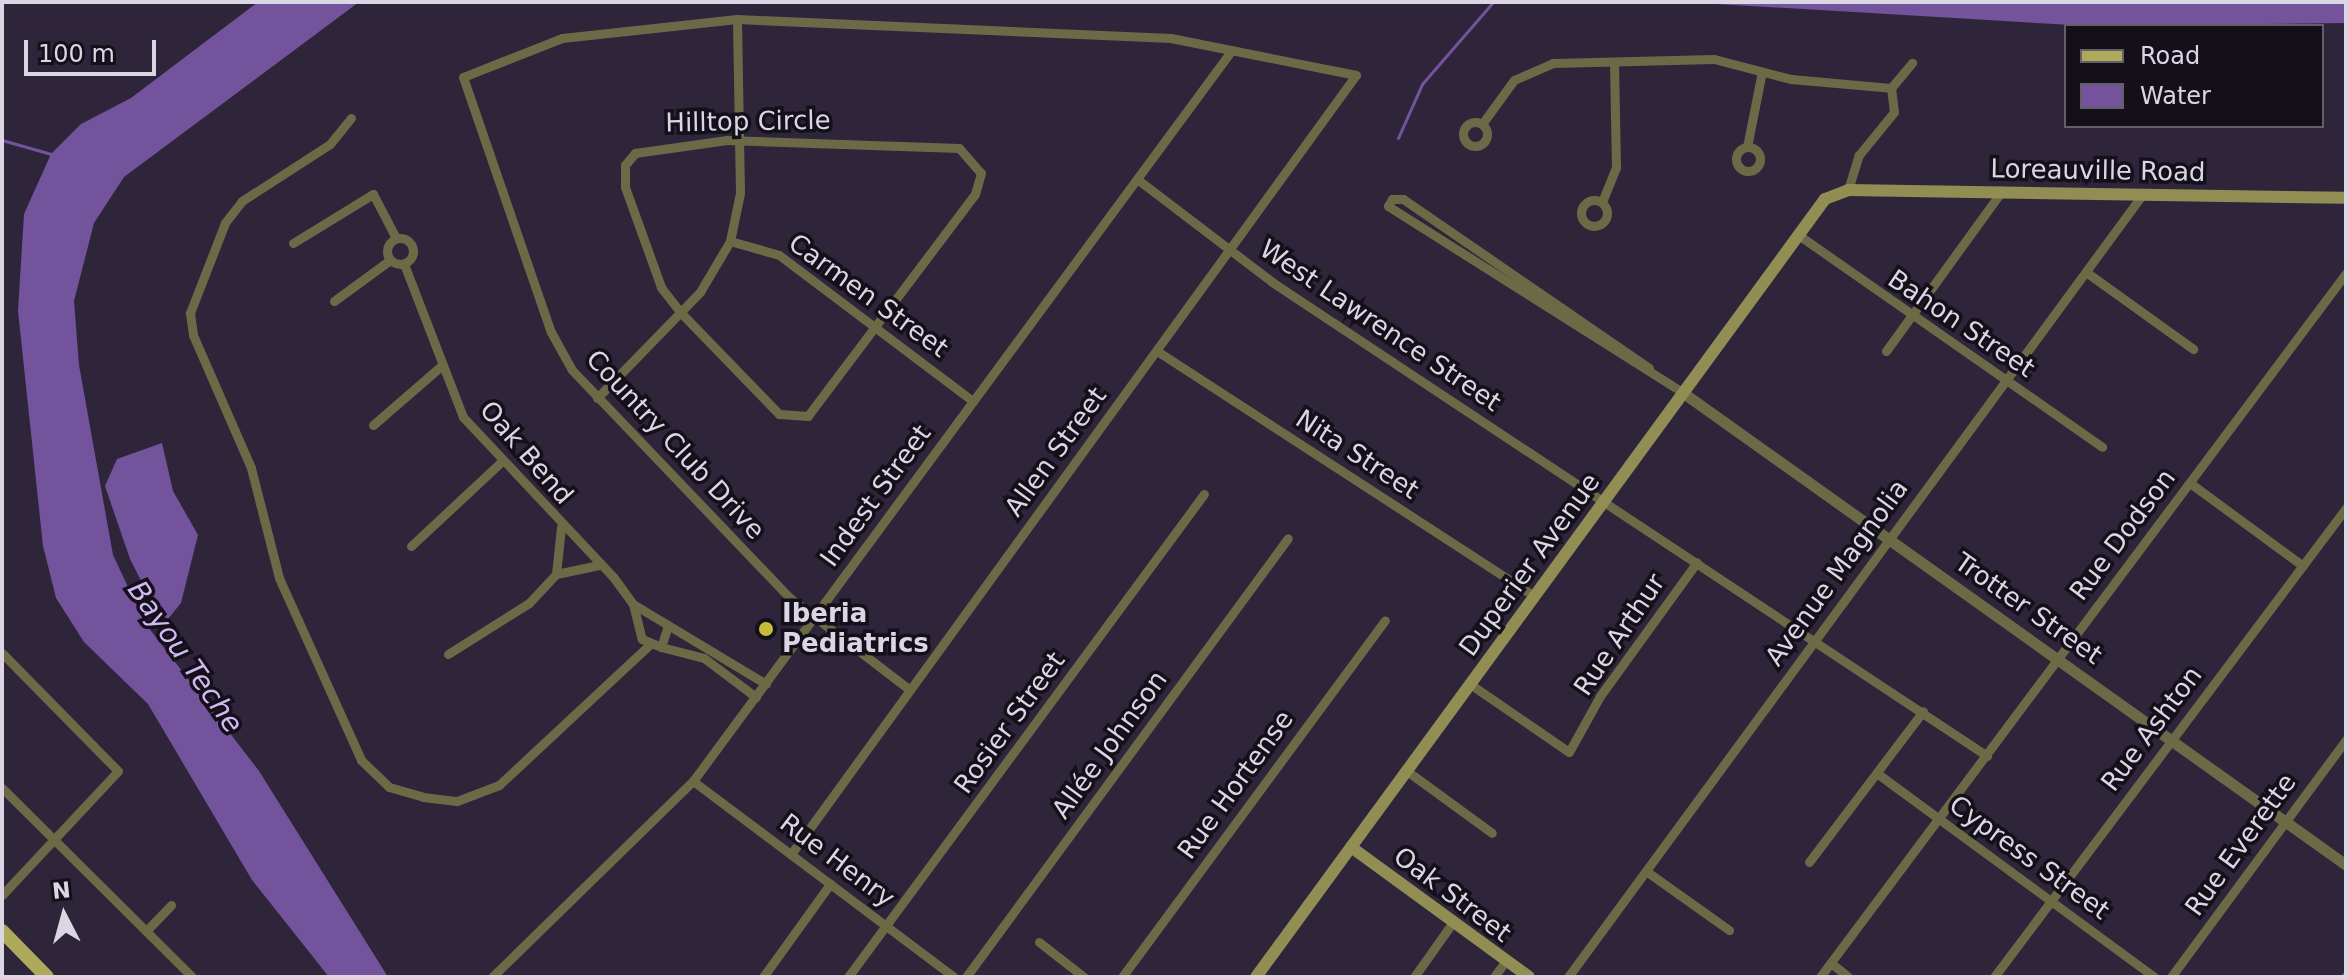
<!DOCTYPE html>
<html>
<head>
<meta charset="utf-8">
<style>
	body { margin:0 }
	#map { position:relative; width:2348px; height:979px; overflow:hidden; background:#2e253b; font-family:"DejaVu Sans",sans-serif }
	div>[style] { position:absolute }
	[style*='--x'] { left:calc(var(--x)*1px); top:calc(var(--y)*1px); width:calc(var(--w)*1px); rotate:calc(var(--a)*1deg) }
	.water>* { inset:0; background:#74539d }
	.stream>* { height:3px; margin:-1.5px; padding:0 1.5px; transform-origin:1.5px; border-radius:1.5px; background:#74539d }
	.minor>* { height:9px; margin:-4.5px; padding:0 4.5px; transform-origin:4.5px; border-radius:4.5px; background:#6c6a46 }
	.minor>.ring { margin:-4.5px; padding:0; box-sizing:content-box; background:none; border:9px solid #6c6a46; border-radius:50% }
	.tertiary>* { height:11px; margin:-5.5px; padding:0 5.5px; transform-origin:5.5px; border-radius:5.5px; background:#6c6a46 }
	.secondary>* { height:12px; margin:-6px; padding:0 6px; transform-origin:6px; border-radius:6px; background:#928e53 }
	.primary>* { height:14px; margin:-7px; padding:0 7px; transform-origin:7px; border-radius:7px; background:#afa95b }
	.dots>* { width:22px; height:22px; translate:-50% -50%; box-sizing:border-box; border:4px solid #14101a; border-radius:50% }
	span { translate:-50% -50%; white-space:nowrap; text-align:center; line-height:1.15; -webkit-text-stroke:7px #14101a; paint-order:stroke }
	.street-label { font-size:26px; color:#dbd6e4 }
	.poi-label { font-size:26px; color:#dbd6e4; font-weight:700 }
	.left { translate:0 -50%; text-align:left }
	.water-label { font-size:28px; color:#d2b9f6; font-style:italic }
	.frame { position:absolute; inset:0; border:4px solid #dbd6e4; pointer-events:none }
	.legend { position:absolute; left:2064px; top:24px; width:260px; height:104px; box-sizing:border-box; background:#14101a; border:2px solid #645f6b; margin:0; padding:10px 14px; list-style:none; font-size:24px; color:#dbd6e4 }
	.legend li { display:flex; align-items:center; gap:16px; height:40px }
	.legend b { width:40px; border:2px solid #645f6b }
	.north { position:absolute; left:24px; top:875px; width:80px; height:80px; -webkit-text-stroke:6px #14101a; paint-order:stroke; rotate:354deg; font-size:22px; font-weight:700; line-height:32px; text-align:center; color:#dbd6e4 }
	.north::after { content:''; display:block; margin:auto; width:28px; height:36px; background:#dbd6e4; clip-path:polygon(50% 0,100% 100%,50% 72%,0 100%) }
	.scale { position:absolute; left:24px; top:40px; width:132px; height:36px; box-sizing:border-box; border:4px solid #dbd6e4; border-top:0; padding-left:10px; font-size:24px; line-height:28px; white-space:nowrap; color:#dbd6e4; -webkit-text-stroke:6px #14101a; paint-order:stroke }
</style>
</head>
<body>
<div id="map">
	<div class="water">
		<i style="clip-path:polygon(258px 2px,359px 2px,124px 177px,94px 223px,74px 301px,79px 365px,113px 555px,145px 623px,259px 771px,388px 977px,329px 977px,252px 880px,148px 704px,84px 642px,56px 598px,43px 546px,18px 311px,24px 214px,51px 154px,81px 124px,131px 98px)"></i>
		<i style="clip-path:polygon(1683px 2px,2346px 2px,2346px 23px,2089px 26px)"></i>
		<i style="clip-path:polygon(162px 443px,173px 491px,198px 535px,181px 603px,168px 619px,157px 612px,130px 559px,105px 486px,117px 459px)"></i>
	</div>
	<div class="stream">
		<i style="--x:1398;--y:138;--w:59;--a:-66"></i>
		<i style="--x:1422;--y:84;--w:108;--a:-49.1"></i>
		<i style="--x:2;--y:140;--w:51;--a:15.9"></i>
	</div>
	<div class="minor">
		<i style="--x:1891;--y:88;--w:33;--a:-50"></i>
		<i style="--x:351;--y:118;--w:33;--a:129"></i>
		<i style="--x:330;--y:144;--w:105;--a:147.1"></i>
		<i style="--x:242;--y:201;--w:28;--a:128"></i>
		<i style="--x:225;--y:223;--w:97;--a:111.3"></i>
		<i style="--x:190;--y:313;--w:22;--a:82"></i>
		<i style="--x:193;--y:335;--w:145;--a:66.4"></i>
		<i style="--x:251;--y:468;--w:114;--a:75.7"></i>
		<i style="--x:279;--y:578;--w:200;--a:65.7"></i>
		<i style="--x:361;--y:760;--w:39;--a:44"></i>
		<i style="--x:389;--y:787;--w:35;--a:16"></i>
		<i style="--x:423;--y:797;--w:34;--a:7"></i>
		<i style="--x:457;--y:801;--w:45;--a:-20.9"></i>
		<i style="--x:499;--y:785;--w:205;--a:-43"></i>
		<i class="ring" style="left:1463px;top:122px;width:15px;height:15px"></i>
		<i style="--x:1482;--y:124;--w:54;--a:-54"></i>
		<i style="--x:1514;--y:80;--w:43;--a:-23.6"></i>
		<i style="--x:1553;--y:63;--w:161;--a:-1.4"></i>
		<i style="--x:1714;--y:59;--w:80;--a:14.6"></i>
		<i style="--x:1791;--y:79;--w:100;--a:5.1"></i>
		<i style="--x:727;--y:140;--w:232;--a:2"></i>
		<i style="--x:959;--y:148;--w:33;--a:49"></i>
		<i style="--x:981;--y:173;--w:22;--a:106"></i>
		<i style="--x:975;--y:194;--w:278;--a:127"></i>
		<i style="--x:808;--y:416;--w:29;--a:-176"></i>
		<i style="--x:779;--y:414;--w:141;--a:-134.1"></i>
		<i style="--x:681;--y:313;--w:33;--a:-128"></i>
		<i style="--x:661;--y:287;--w:106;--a:-109.8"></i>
		<i style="--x:625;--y:187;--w:22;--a:-90"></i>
		<i style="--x:625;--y:165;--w:16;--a:-50"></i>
		<i style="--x:635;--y:153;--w:93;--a:-8"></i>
		<i style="--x:1747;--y:147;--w:77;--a:-78.8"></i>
		<i class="ring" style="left:1736px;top:147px;width:15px;height:15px"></i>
		<i style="--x:1137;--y:179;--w:170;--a:37.3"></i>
		<i style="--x:1272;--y:282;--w:858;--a:33.54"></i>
		<i style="--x:1848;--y:190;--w:37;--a:-73"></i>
		<i style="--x:1859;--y:155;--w:55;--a:-50.9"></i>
		<i style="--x:1894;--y:112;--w:24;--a:-97"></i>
		<i class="ring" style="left:1581px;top:200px;width:17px;height:17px"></i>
		<i style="--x:1602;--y:202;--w:38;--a:-68"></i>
		<i style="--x:1616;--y:167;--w:104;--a:-91.1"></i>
		<i style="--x:1797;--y:234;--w:372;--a:34.9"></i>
		<i class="ring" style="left:387px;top:238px;width:17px;height:17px"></i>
		<i style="--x:730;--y:241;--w:51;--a:15.9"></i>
		<i style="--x:779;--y:255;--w:243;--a:37"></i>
		<i style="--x:293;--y:243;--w:94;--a:-31.5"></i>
		<i style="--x:373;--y:194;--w:50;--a:62.4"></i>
		<i style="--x:404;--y:264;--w:164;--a:68.9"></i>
		<i style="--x:463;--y:417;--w:221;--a:46.8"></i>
		<i style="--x:614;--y:578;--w:32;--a:54"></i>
		<i style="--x:633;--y:604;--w:36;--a:76"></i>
		<i style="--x:642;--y:639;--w:21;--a:23"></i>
		<i style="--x:661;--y:647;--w:19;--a:-72"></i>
		<i style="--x:2086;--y:272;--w:132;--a:35.7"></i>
		<i style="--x:334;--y:301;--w:69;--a:-36.2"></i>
		<i style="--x:1157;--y:351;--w:450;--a:33"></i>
		<i style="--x:1886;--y:351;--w:198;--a:-54.1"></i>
		<i style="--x:1649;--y:368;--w:298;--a:-145.5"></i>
		<i style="--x:1403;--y:199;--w:11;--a:180"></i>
		<i style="--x:1392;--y:199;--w:8;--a:120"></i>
		<i style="--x:1388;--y:206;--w:348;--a:32.3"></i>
		<i style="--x:597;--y:398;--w:148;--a:-45.8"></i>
		<i style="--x:700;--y:292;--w:59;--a:-59.5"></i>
		<i style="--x:730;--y:241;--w:49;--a:-78.2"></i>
		<i style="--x:740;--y:193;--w:174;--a:-91"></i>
		<i style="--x:373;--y:425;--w:89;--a:-40.9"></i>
		<i style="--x:2190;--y:483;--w:140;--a:36.3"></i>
		<i style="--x:411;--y:546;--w:122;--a:-43"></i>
		<i style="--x:556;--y:574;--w:47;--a:-83.9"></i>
		<i style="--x:633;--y:604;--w:155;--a:31"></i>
		<i style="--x:661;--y:647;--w:44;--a:14.3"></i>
		<i style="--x:704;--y:658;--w:65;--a:36.9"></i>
		<i style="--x:2;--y:653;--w:165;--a:45.5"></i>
		<i style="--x:118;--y:771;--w:170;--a:133.1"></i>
		<i style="--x:448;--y:654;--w:96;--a:-32.2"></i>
		<i style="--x:529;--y:603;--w:40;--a:-47"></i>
		<i style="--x:556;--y:574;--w:44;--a:-11.8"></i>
		<i style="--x:1470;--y:684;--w:120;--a:34.5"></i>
		<i style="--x:1569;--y:752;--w:64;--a:-61"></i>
		<i style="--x:1600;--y:696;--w:165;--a:-54.1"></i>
		<i style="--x:1407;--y:771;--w:105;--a:36.1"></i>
		<i style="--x:1878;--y:774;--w:343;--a:36.3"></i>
		<i style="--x:693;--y:781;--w:326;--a:36.9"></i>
		<i style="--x:2;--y:788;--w:268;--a:44.8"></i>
		<i style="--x:791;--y:854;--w:962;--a:-54.05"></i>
		<i style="--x:1356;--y:75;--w:189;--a:-168.7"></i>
		<i style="--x:1171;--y:38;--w:434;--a:-177.5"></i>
		<i style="--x:737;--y:19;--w:176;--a:173.8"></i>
		<i style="--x:562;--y:38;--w:106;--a:158.5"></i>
		<i style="--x:463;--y:77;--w:270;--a:71"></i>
		<i style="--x:551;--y:332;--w:43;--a:61.1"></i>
		<i style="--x:572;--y:370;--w:315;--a:46.3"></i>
		<i style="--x:790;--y:598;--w:151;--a:37.5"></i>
		<i style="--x:1809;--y:862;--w:189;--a:-52.9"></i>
		<i style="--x:1646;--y:871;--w:102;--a:35.4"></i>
		<i style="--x:146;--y:931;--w:36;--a:-46"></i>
		<i style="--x:1039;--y:942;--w:57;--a:37.9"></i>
		<i style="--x:1831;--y:963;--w:22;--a:39"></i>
		<i style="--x:492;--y:977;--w:281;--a:-44.3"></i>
		<i style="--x:693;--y:781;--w:908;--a:-53.6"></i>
		<i style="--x:763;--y:977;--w:115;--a:-54.2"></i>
		<i style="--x:848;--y:977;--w:600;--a:-53.61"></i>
		<i style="--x:966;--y:977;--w:544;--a:-53.74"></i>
		<i style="--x:1122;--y:977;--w:443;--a:-53.6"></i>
		<i style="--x:1414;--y:977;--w:67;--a:-54.7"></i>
		<i style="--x:1494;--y:977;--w:19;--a:-54"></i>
		<i style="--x:1568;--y:977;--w:970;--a:-53.72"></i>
		<i style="--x:1820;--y:977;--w:879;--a:-53.23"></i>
		<i style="--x:1994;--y:977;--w:586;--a:-53.11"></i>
		<i style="--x:2171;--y:977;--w:295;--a:-53.6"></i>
		<i style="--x:2345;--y:977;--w:1;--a:-45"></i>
	</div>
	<div class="tertiary">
		<i style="--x:1682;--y:392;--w:815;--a:35.46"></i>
	</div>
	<div class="secondary">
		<i style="--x:1351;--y:847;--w:220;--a:36.1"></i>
		<i style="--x:1256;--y:977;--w:964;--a:-53.82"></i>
		<i style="--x:1825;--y:199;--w:25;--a:-21"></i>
		<i style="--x:1848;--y:190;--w:498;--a:0.9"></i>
	</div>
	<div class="primary">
		<i style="--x:2;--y:931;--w:64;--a:45.6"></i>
	</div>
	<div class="dots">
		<i style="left:766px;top:629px;background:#c6bc3c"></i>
	</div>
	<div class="street-label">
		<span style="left:748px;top:122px;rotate:-1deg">Hilltop Circle</span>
		<span style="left:2098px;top:171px;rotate:1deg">Loreauville Road</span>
		<span style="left:868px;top:296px;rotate:36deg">Carmen Street</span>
		<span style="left:1961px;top:324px;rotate:34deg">Bahon Street</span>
		<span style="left:1380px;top:326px;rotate:34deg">West Lawrence Street</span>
		<span style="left:675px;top:445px;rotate:47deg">Country Club Drive</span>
		<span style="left:1056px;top:452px;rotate:-54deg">Allen Street</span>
		<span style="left:526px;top:453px;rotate:49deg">Oak Bend</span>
		<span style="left:1357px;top:455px;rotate:33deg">Nita Street</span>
		<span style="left:876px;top:496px;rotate:-54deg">Indest Street</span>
		<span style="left:2123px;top:535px;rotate:-53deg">Rue Dodson</span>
		<span style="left:1530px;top:565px;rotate:-54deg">Duperier Avenue</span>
		<span style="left:1837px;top:573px;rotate:-54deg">Avenue Magnolia</span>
		<span style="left:2028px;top:609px;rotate:35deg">Trotter Street</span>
		<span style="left:1620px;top:635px;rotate:-56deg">Rue Arthur</span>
		<span style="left:1010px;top:723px;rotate:-54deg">Rosier Street</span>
		<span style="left:2152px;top:729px;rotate:-53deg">Rue Ashton</span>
		<span style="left:1110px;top:745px;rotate:-54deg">Allée Johnson</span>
		<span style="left:1236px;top:785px;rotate:-54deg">Rue Hortense</span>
		<span style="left:2241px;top:845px;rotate:-54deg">Rue Everette</span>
		<span style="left:2029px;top:858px;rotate:36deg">Cypress Street</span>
		<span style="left:837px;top:861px;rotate:37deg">Rue Henry</span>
		<span style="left:1452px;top:895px;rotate:37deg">Oak Street</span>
	</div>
	<div class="poi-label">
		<span class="left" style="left:782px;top:629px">Iberia<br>Pediatrics</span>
	</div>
	<div class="water-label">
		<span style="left:185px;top:657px;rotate:55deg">Bayou Teche</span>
	</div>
	<div class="frame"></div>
	<ul class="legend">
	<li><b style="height:10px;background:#afa95b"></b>Road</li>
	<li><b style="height:22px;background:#74539d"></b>Water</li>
	</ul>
	<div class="north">N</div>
	<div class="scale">100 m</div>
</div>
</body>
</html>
